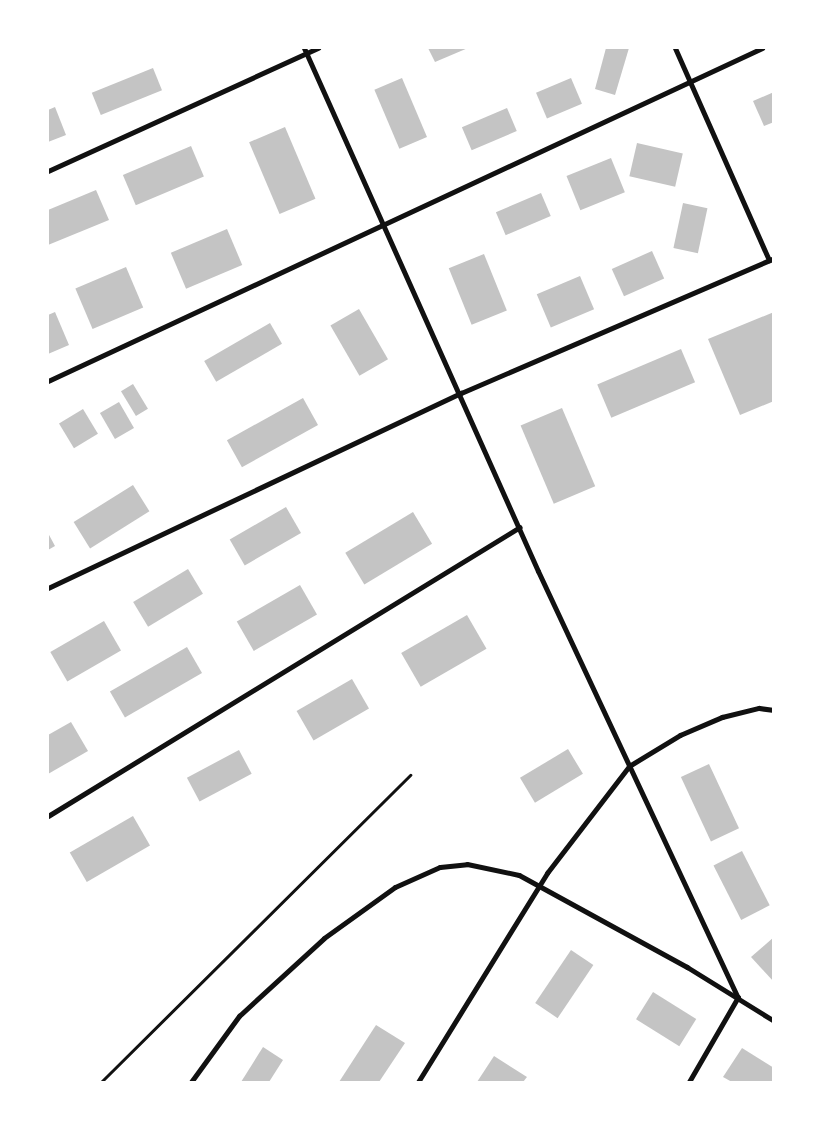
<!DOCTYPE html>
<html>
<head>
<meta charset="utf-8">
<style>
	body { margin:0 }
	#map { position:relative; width:821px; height:1130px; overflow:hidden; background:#fff; font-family:Jost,sans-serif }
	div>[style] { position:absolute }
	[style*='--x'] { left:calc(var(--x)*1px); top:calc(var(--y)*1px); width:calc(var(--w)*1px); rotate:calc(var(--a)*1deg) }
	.building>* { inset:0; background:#c4c4c4; transform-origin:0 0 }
	.path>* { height:3px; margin:-1.5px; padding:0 1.5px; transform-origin:1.5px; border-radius:1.5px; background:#111 }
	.minor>* { height:5px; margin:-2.5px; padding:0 2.5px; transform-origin:2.5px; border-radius:2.5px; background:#111 }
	span { translate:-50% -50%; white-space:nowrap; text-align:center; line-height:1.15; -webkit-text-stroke:4px #fff; paint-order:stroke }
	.frame { position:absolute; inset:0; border:49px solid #fff; pointer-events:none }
</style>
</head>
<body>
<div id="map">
	<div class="building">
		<i style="clip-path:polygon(428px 48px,468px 48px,435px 62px)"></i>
		<i style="clip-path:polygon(606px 48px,629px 48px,615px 95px,595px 89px)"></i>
		<i style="left:153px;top:68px;width:24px;height:66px;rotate:68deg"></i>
		<i style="left:402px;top:78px;width:64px;height:30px;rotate:67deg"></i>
		<i style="left:571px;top:78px;width:28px;height:38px;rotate:67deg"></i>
		<i style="clip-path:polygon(774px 92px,774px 122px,764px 126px,753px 101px)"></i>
		<i style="clip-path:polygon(55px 107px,66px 135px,48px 142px,48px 110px)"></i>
		<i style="left:507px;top:108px;width:25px;height:49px;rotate:67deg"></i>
		<i style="left:285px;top:127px;width:78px;height:39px;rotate:67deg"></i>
		<i style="left:637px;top:143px;width:47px;height:34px;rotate:13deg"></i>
		<i style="left:191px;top:146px;width:33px;height:74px;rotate:67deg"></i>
		<i style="left:611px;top:158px;width:37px;height:48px;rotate:68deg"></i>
		<i style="clip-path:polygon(96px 190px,109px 220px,48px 245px,48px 210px)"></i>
		<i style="left:541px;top:193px;width:25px;height:49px;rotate:67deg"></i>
		<i style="left:683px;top:203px;width:25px;height:46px;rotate:12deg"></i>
		<i style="left:227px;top:229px;width:39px;height:61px;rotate:67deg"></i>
		<i style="left:652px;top:251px;width:30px;height:44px;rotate:66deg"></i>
		<i style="left:484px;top:254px;width:61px;height:38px;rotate:68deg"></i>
		<i style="left:126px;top:267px;width:44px;height:55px;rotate:67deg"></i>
		<i style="left:580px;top:276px;width:36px;height:47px;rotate:67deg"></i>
		<i style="left:359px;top:309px;width:58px;height:33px;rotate:60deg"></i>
		<i style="clip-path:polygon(55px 312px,69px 345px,48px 354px,48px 315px)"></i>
		<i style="clip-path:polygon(774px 312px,774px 401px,740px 415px,708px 339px)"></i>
		<i style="left:270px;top:323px;width:24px;height:76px;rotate:60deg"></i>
		<i style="left:681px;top:349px;width:36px;height:91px;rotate:67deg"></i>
		<i style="left:133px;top:384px;width:29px;height:14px;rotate:59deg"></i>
		<i style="left:303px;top:398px;width:31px;height:87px;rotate:61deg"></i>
		<i style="left:119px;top:402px;width:30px;height:22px;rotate:60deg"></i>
		<i style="left:562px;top:408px;width:85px;height:45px;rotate:67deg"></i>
		<i style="left:83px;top:409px;width:29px;height:28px;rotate:59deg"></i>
		<i style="left:133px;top:485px;width:31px;height:70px;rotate:58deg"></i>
		<i style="left:286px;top:507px;width:30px;height:65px;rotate:60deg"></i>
		<i style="left:413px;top:512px;width:37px;height:79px;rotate:59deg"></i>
		<i style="clip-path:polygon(48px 533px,55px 546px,48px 550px)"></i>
		<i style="left:188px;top:569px;width:29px;height:64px;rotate:59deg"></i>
		<i style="left:300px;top:585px;width:34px;height:73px;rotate:60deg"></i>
		<i style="left:467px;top:615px;width:39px;height:76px;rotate:60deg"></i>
		<i style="left:104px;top:621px;width:34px;height:62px;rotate:60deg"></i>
		<i style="left:187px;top:647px;width:30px;height:89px;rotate:60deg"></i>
		<i style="left:352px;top:679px;width:34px;height:64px;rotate:60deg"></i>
		<i style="clip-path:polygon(71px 722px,88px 751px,48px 774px,48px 735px)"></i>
		<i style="left:568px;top:749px;width:29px;height:56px;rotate:59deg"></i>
		<i style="left:239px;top:750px;width:27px;height:59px;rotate:62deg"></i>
		<i style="left:709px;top:764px;width:71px;height:31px;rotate:65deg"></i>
		<i style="left:133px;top:816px;width:34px;height:73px;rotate:60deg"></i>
		<i style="left:742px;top:851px;width:61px;height:32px;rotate:63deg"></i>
		<i style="clip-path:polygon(774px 937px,774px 982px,751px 957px)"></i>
		<i style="left:571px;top:950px;width:27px;height:64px;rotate:34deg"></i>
		<i style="left:653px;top:992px;width:51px;height:32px;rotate:32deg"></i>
		<i style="clip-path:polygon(376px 1025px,405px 1043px,379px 1082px,339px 1082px)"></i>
		<i style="clip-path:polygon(263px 1047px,283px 1060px,269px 1082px,241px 1082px)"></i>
		<i style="clip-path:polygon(742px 1048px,774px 1068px,774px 1082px,732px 1082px,723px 1077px)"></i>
		<i style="clip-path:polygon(494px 1056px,527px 1077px,523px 1082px,477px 1082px)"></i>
	</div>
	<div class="path">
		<i style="--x:101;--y:1082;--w:436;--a:-44.8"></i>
	</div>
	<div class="minor">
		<i style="--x:304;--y:48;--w:573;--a:65.9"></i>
		<i style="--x:538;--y:571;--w:471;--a:64.9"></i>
		<i style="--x:738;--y:997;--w:98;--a:120"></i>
		<i style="--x:675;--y:48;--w:232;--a:66.1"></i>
		<i style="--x:48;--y:171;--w:297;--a:-24.5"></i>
		<i style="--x:48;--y:381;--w:788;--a:-25"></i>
		<i style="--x:48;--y:588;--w:457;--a:-25.3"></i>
		<i style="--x:461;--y:393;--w:341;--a:-23.3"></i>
		<i style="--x:48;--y:816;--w:553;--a:-31.48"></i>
		<i style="--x:191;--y:1082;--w:82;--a:-54"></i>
		<i style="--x:239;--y:1016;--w:115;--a:-42.5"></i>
		<i style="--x:324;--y:938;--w:87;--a:-35.7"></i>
		<i style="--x:395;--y:887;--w:49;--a:-24"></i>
		<i style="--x:440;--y:867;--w:27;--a:-6"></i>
		<i style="--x:467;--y:864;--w:53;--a:11.9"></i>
		<i style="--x:519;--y:875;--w:192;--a:28.7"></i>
		<i style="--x:687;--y:967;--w:102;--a:31.8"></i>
		<i style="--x:418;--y:1082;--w:246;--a:-58.3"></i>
		<i style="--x:547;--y:873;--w:135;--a:-52.5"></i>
		<i style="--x:629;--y:766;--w:60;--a:-31.3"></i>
		<i style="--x:680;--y:735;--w:46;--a:-23.2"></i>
		<i style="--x:722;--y:717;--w:38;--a:-14"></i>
		<i style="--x:759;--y:708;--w:15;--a:8"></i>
	</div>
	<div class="frame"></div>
</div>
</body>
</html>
